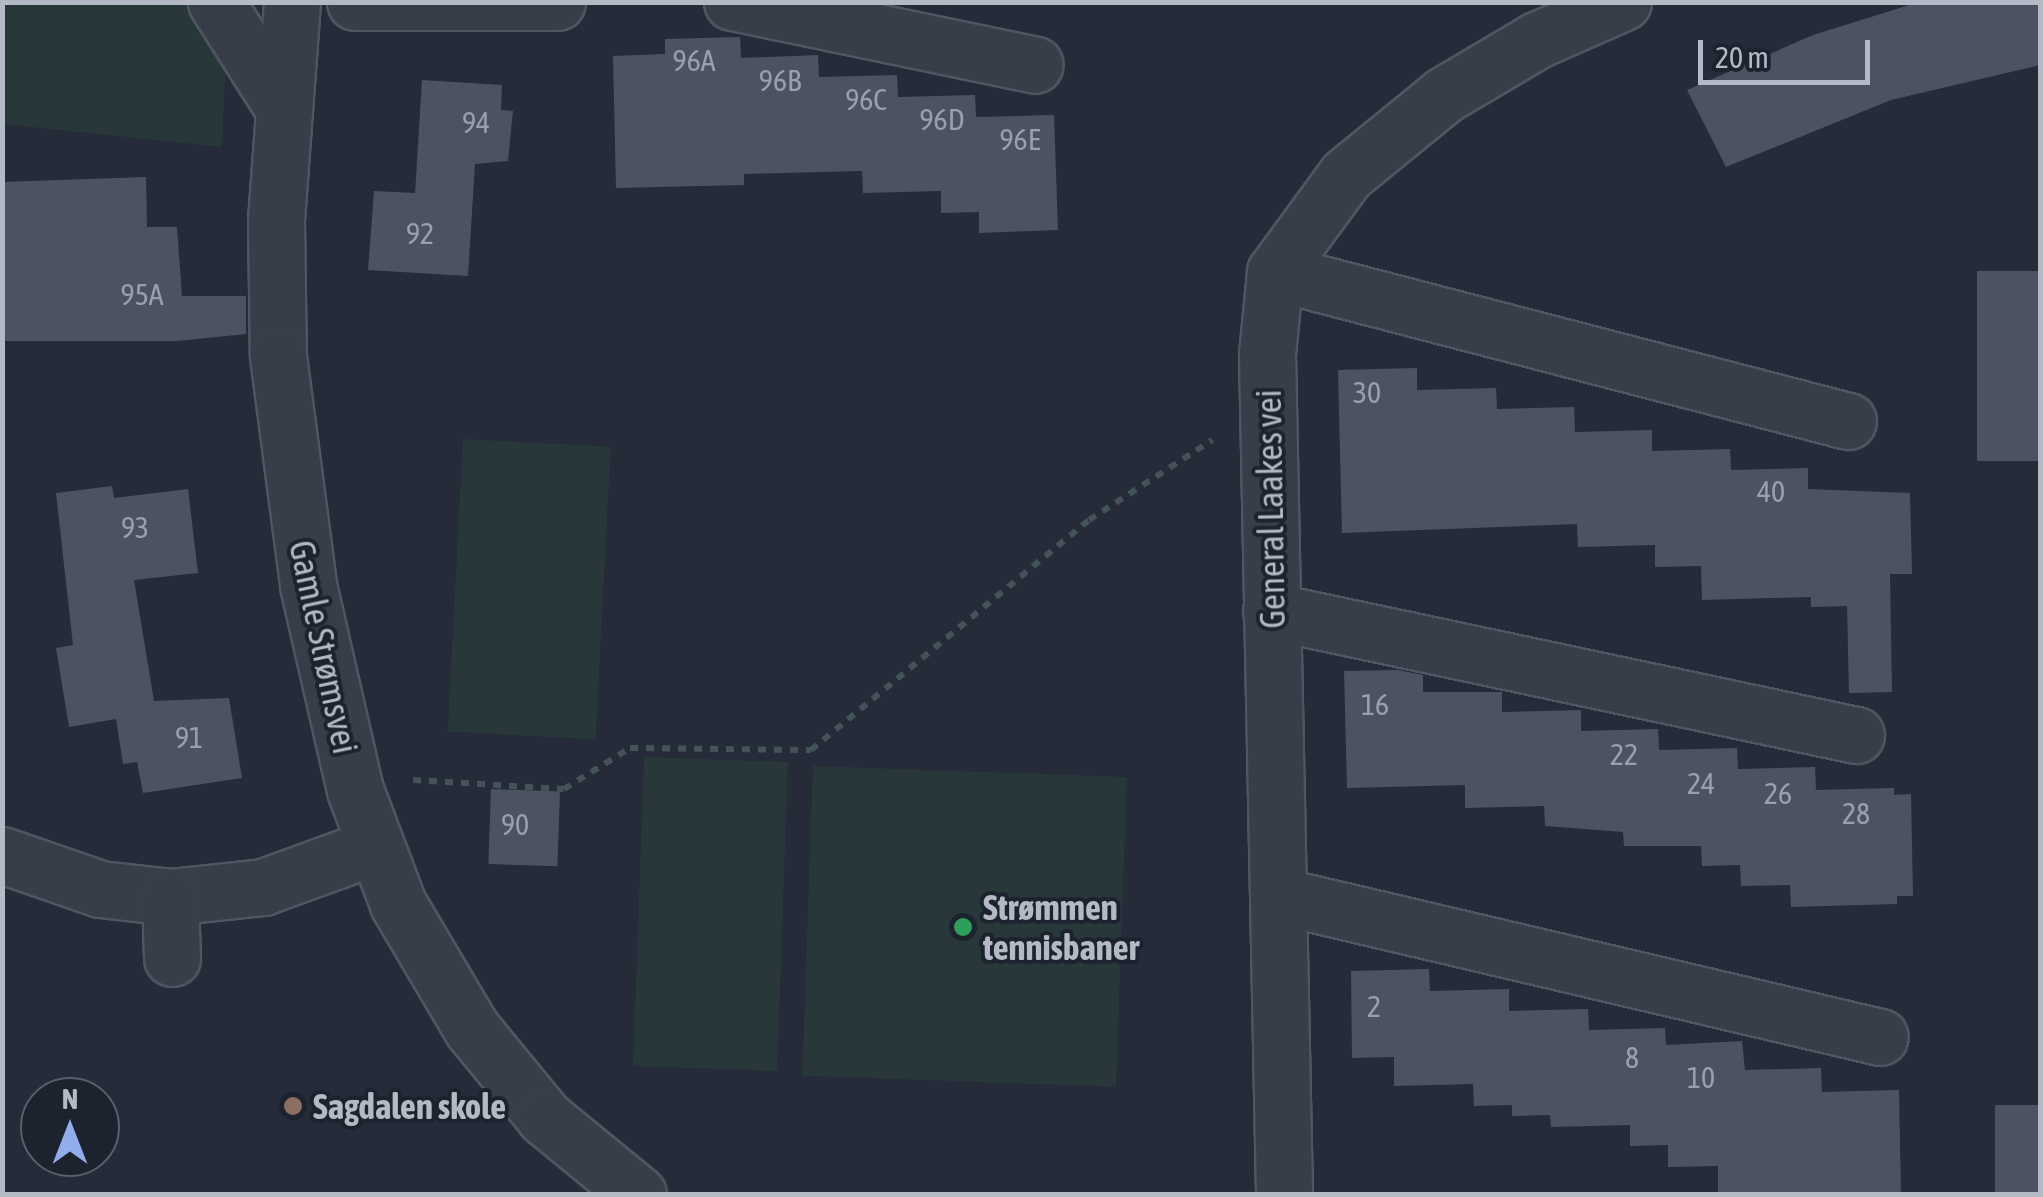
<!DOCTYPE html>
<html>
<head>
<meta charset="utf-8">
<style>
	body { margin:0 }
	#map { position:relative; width:2043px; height:1197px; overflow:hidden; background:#252b38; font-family:"Asap Condensed",sans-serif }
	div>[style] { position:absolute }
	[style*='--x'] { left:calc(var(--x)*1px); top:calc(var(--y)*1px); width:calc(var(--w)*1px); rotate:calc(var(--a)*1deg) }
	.green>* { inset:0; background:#28383a; transform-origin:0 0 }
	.building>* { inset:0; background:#4b5362; transform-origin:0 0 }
	.path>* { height:6px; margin-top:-3px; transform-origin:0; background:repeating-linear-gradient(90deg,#445357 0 8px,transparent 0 16px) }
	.roads { filter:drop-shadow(2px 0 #505661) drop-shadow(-2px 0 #505661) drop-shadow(0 2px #505661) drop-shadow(0 -2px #505661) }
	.minor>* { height:55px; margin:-27.5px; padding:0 27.5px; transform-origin:27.5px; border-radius:27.5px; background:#383e49 }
	.dots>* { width:28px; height:28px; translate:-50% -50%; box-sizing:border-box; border:5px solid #1d232e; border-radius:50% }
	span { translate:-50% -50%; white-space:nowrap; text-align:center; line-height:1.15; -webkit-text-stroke:8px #1d232e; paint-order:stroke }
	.number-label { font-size:30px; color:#99a0ac }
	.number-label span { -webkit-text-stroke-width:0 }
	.street-label { font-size:35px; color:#b3b9c5 }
	.poi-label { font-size:35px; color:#b3b9c5; font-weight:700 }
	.left { translate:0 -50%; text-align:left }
	.frame { position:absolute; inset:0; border:5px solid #b3b9c5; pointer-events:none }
	.north { position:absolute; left:20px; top:1077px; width:100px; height:100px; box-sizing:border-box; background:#1d232e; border:2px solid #595f6a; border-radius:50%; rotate:0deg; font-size:28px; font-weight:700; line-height:40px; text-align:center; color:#b3b9c5 }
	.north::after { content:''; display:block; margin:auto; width:35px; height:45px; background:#91adec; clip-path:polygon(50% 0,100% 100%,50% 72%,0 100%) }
	.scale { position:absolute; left:1698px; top:40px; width:172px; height:45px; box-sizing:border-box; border:5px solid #b3b9c5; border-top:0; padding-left:12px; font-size:30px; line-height:35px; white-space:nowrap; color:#b3b9c5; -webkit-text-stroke:8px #1d232e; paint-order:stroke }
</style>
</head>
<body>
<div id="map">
	<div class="green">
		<i style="clip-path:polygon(3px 3px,228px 3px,222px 147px,3px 124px)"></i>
		<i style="left:463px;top:439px;width:148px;height:293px;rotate:3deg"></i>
		<i style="left:644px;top:757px;width:144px;height:309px;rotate:2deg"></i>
		<i style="left:813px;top:766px;width:314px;height:310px;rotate:2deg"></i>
	</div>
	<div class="building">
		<i style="clip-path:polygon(1919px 2px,2040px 2px,2040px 65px,1891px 100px,1726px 167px,1687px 90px,1813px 35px)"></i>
		<i style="clip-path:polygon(740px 37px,741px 58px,818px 55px,819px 77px,897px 75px,898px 97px,975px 95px,976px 117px,1054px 115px,1058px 230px,979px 233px,979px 212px,941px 213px,941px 191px,863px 193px,862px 171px,744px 174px,744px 185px,616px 188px,613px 56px,665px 54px,665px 39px)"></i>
		<i style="clip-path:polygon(422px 80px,502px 85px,501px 110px,513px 111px,508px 161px,475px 164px,468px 276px,368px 270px,374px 191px,415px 193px)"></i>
		<i style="clip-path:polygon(146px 177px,147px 227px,177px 227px,182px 296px,246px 296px,246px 334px,177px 341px,2px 341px,2px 182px)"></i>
		<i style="left:2040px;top:271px;width:190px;height:63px;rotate:90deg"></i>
		<i style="clip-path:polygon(1417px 368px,1417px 390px,1496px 388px,1497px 409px,1574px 407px,1575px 432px,1652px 430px,1652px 451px,1730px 449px,1731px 470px,1808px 468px,1808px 489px,1910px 493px,1912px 574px,1890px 574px,1892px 692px,1849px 693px,1847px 606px,1811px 607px,1811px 597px,1702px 600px,1701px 566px,1655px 567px,1655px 545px,1578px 547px,1577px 524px,1342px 533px,1338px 370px)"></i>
		<i style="clip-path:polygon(112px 486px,114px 498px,188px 489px,198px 573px,134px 580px,154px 701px,229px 698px,242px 778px,143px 793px,137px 762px,123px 764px,116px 719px,69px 727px,56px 648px,73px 645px,56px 493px)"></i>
		<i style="clip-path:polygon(1398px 670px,1423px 675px,1423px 692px,1502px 692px,1502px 712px,1581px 710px,1581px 731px,1658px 729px,1659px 750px,1737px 748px,1738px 769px,1815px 767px,1816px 790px,1894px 788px,1894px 795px,1911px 794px,1913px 896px,1897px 896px,1897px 904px,1791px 907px,1790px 885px,1741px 886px,1740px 865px,1702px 866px,1701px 846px,1624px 846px,1623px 832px,1545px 826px,1544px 806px,1465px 808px,1465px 785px,1347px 788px,1344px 671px)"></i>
		<i style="left:491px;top:789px;width:69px;height:75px;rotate:2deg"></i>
		<i style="clip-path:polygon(1429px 969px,1430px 991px,1509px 989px,1509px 1011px,1588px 1009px,1589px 1030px,1665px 1028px,1666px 1045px,1742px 1041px,1745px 1070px,1821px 1068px,1822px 1092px,1899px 1090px,1901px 1194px,1718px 1194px,1718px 1166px,1668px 1167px,1668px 1145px,1630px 1146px,1630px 1125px,1551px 1127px,1550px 1115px,1512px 1116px,1512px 1105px,1474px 1106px,1473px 1084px,1394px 1086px,1394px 1057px,1352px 1058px,1351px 971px)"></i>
		<i style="left:1995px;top:1105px;width:45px;height:89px"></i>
	</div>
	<div class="path">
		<i style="--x:413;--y:780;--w:151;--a:3.4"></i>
		<i style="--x:564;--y:789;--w:78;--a:-31.8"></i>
		<i style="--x:630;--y:748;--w:181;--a:0.6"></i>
		<i style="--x:811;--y:750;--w:361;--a:-39.6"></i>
		<i style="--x:1089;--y:520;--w:147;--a:-33"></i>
	</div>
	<div class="roads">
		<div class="minor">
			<i style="--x:216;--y:2;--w:127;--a:57.6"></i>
			<i style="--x:292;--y:2;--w:220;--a:94.2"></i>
			<i style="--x:276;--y:221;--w:135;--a:89.2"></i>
			<i style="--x:278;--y:356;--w:231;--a:82.5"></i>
			<i style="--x:308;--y:585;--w:210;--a:77.1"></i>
			<i style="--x:355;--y:790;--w:122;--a:69.3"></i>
			<i style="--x:398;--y:904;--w:145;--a:59.4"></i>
			<i style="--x:472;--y:1029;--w:115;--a:50.6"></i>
			<i style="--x:545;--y:1118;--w:120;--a:39.3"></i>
			<i style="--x:355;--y:2;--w:202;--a:0"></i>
			<i style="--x:732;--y:2;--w:309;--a:11.7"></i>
			<i style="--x:1275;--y:272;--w:592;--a:14.58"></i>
			<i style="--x:1271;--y:611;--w:598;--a:11.97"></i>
			<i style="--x:2;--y:855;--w:104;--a:19.1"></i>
			<i style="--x:100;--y:889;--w:70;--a:6.5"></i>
			<i style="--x:170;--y:897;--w:94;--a:-6.1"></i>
			<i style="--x:263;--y:887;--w:117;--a:-20"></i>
			<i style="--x:1280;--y:896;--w:616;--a:13.22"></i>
			<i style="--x:170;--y:897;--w:61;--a:88.1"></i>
			<i style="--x:1284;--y:1194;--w:840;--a:-91.16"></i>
			<i style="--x:1267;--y:354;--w:82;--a:-84.4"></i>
			<i style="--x:1275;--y:272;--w:120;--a:-53.8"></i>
			<i style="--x:1346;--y:175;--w:127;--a:-39.2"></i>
			<i style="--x:1444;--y:95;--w:108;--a:-30.6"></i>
			<i style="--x:1537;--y:40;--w:94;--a:-23.8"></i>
		</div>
	</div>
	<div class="dots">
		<i style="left:963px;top:927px;background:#2e9e5b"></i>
		<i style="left:293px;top:1106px;background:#8d6e63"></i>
	</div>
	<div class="number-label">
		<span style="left:694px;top:60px">96A</span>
		<span style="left:780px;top:80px">96B</span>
		<span style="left:866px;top:99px">96C</span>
		<span style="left:942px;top:119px">96D</span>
		<span style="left:476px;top:122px">94</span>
		<span style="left:1020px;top:139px">96E</span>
		<span style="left:420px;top:233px">92</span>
		<span style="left:142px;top:294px">95A</span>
		<span style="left:1367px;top:392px">30</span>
		<span style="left:1771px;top:491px">40</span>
		<span style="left:135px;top:527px">93</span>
		<span style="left:1375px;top:704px">16</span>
		<span style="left:189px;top:737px">91</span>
		<span style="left:1624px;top:754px">22</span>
		<span style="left:1701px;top:783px">24</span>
		<span style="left:1778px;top:793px">26</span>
		<span style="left:1856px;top:813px">28</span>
		<span style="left:515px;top:824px">90</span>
		<span style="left:1374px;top:1006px">2</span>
		<span style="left:1632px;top:1057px">8</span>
		<span style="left:1701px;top:1077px">10</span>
	</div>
	<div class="street-label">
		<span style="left:1270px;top:509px;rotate:-91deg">General Laakes vei</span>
		<span style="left:324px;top:647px;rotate:78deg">Gamle Strømsvei</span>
	</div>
	<div class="poi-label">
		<span class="left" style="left:983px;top:927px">Strømmen<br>tennisbaner</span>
		<span class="left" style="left:313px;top:1106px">Sagdalen skole</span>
	</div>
	<div class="frame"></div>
	<div class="north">N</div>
	<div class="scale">20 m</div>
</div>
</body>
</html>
